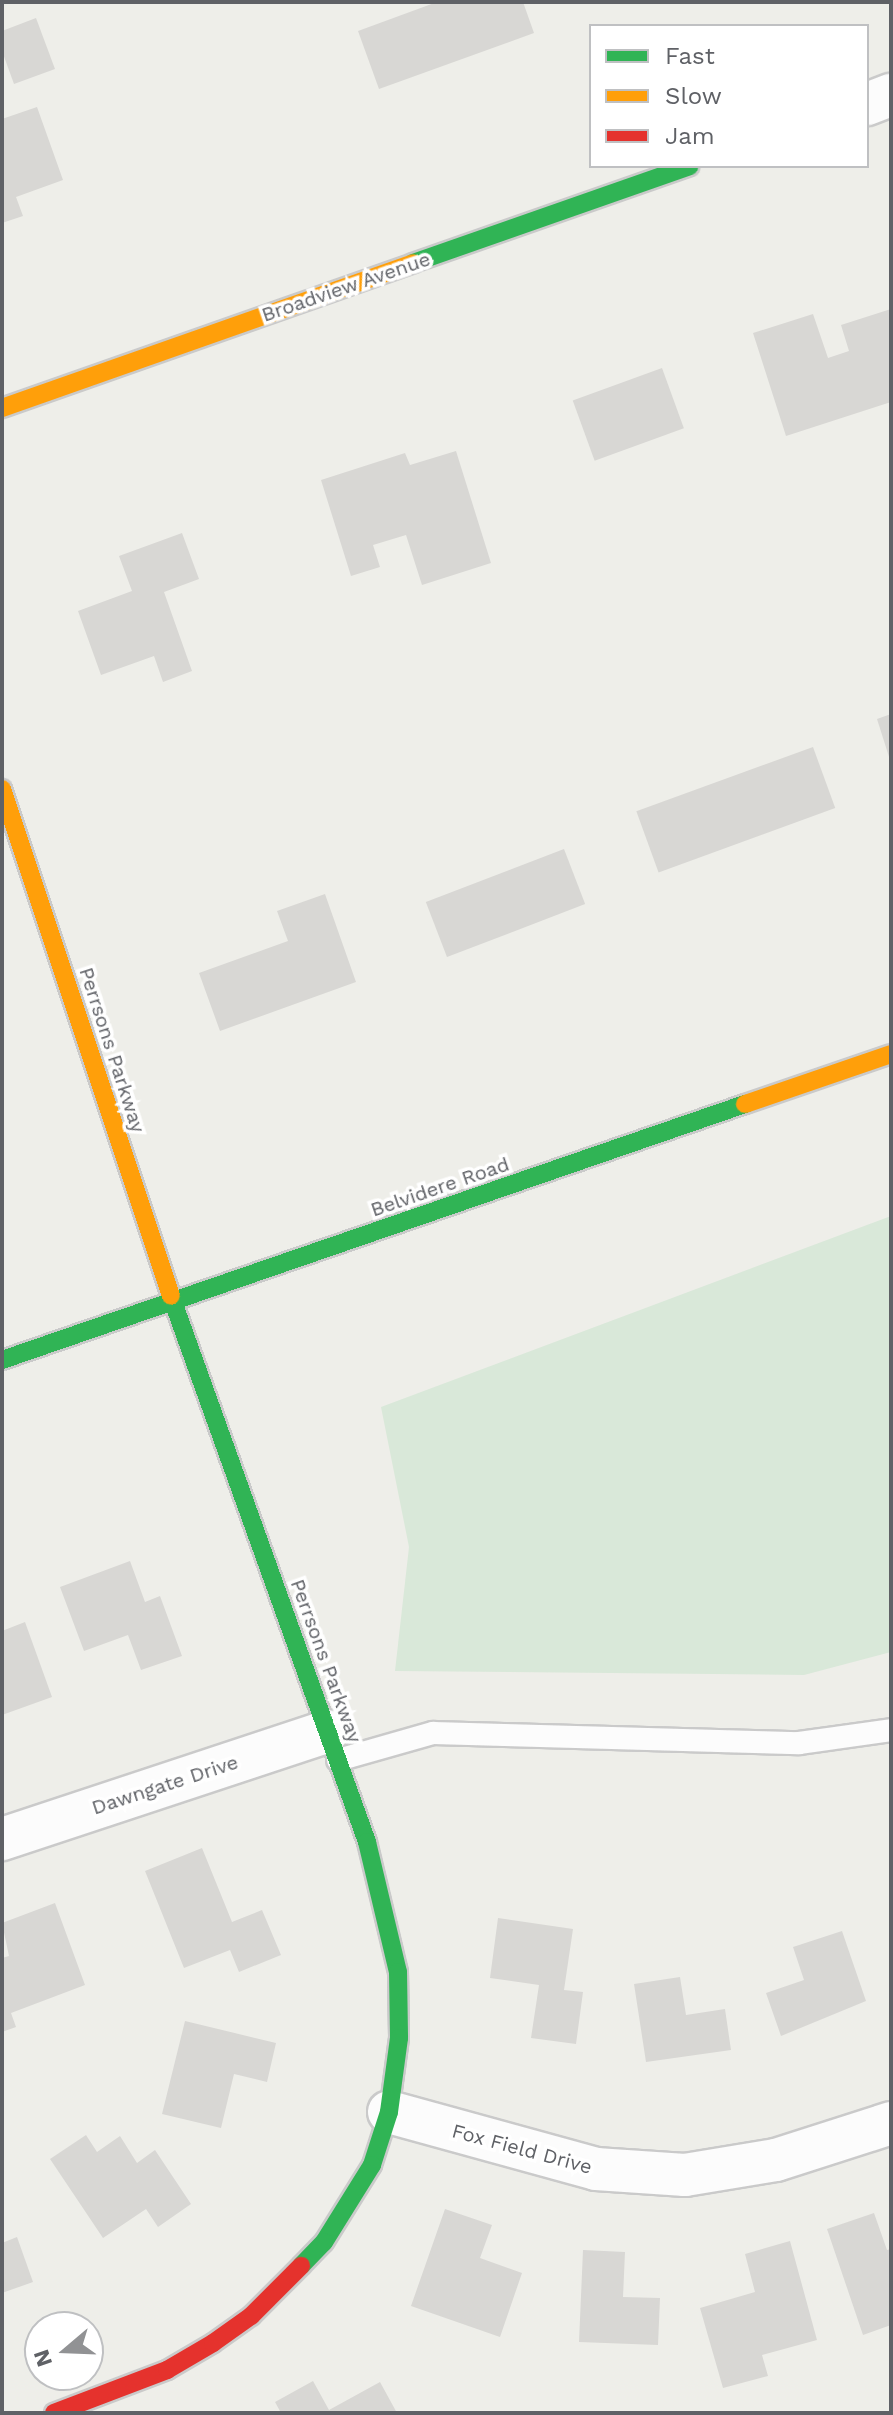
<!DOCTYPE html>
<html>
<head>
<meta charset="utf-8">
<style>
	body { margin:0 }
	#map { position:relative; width:893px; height:2415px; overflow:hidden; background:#eeeee9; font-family:"Work Sans",sans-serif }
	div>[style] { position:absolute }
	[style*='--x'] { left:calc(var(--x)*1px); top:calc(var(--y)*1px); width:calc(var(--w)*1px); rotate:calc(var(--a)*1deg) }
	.green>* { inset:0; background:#d9e8d9 }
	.building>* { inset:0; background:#d8d7d4; transform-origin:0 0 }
	.roads { filter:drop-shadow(2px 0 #cacaca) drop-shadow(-2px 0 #cacaca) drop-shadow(0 2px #cacaca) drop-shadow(0 -2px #cacaca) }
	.lane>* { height:22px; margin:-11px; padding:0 11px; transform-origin:11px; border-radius:11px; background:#fcfcfc }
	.street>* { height:42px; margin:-21px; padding:0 21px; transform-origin:21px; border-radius:21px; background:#fcfcfc }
	.fast>* { height:18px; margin:-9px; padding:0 9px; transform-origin:9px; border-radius:9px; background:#30b455 }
	.slow>* { height:18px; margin:-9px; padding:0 9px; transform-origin:9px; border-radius:9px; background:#ff9f0a }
	.jam>* { height:18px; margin:-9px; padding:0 9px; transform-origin:9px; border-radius:9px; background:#e5322d }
	span { translate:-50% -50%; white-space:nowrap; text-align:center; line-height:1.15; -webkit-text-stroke:7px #fff; paint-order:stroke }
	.street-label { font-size:20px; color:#5f6166 }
	.frame { position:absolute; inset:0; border:4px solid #5f6166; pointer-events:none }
	.legend { position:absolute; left:589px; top:24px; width:280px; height:144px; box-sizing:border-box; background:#fff; border:2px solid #bfc0c2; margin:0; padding:10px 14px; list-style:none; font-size:24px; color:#5f6166 }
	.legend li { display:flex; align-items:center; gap:16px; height:40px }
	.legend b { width:40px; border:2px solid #bfc0c2 }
	.north { position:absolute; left:24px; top:2311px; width:80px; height:80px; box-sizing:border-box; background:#fff; border:2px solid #bfc0c2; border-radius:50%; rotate:251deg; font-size:22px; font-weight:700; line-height:32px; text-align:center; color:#5f6166 }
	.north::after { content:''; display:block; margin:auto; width:28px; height:36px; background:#919294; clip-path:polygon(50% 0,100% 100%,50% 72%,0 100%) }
</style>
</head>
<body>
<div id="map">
	<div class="green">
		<i style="clip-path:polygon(891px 1216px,891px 1652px,804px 1675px,395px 1671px,409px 1547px,381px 1407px)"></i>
	</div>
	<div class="building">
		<i style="clip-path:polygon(437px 2px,523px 2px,534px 33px,379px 89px,358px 31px)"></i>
		<i style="clip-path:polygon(36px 18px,55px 69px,14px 84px,2px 51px,2px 31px)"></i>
		<i style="clip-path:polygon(37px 107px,63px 180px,16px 197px,23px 216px,2px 223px,2px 119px)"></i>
		<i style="clip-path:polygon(891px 309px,891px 402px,786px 436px,753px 333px,813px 314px,828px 358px,849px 351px,841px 325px)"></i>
		<i style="left:662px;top:368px;width:64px;height:95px;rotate:70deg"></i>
		<i style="clip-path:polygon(456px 451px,491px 563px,422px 585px,406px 535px,373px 545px,380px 567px,351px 576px,321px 480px,405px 453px,410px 465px)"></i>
		<i style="clip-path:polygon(182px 533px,199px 579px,164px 592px,192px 671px,163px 682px,154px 656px,101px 675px,78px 611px,132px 591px,119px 556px)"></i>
		<i style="clip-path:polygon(891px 714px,891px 760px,890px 760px,877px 719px)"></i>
		<i style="left:813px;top:747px;width:65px;height:188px;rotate:70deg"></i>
		<i style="left:564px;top:849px;width:59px;height:148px;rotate:69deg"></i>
		<i style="clip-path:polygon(325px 894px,356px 982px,220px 1031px,199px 973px,288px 941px,277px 911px)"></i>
		<i style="clip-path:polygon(130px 1561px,145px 1602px,160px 1596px,182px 1656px,141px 1670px,128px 1635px,84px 1651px,60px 1587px)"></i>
		<i style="clip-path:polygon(25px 1622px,52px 1697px,2px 1715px,2px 1631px)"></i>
		<i style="clip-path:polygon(202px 1848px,232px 1922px,262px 1910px,281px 1955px,239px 1972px,230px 1950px,184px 1968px,145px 1871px)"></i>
		<i style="clip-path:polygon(55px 1903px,85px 1985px,11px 2013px,16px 2027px,2px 2032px,2px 1958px,9px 1956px,2px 1923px)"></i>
		<i style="clip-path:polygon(498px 1918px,573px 1929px,564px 1990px,583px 1992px,576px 2044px,531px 2038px,539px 1985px,490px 1978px)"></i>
		<i style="clip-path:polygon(842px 1931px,866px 2001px,781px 2036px,766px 1993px,804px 1980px,793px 1947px)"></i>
		<i style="clip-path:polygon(680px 1977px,686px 2015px,725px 2009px,731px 2050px,646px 2062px,634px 1984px)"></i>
		<i style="clip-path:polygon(185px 2021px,276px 2043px,267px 2082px,234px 2074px,221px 2128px,162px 2114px)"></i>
		<i style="clip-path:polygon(86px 2135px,97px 2152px,120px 2136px,137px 2163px,155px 2150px,191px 2204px,158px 2227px,146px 2209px,103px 2238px,50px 2159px)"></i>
		<i style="clip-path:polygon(445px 2209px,492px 2225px,480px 2258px,522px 2273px,500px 2337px,411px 2306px)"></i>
		<i style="clip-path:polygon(874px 2213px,887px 2250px,891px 2249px,891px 2325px,863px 2335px,827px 2229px)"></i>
		<i style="clip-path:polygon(17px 2237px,33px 2282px,2px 2293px,2px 2243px)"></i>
		<i style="clip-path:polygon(790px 2241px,817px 2340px,762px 2355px,768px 2376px,723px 2388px,700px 2308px,755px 2292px,745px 2254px)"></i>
		<i style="clip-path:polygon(583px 2250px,625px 2252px,623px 2297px,660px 2298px,658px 2345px,579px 2342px)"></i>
		<i style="clip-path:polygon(313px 2381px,329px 2410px,380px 2382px,397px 2413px,281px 2413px,275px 2402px)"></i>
	</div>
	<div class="roads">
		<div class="lane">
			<i style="--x:338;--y:1760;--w:99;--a:-15.9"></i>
			<i style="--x:433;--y:1733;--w:366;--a:1.6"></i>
			<i style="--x:799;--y:1743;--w:93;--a:-8"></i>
		</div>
		<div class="street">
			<i style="--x:867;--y:104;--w:26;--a:-21"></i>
			<i style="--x:2;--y:1839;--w:343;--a:-18.3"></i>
			<i style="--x:389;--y:2112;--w:215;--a:15.4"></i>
			<i style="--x:596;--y:2169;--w:89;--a:3.9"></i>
			<i style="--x:685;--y:2175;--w:92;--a:-9.4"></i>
			<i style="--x:776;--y:2160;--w:121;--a:-17.8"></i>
		</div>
		<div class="fast">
			<i style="--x:413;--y:263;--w:293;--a:-19.3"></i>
			<i style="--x:171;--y:1296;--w:580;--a:70.25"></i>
			<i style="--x:367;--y:1842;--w:134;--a:76.6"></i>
			<i style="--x:398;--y:1972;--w:66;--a:89.1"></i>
			<i style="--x:399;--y:2038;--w:75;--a:97.7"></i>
			<i style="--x:389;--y:2112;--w:56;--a:107.8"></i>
			<i style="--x:372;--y:2165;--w:91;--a:121.9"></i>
			<i style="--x:324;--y:2242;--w:33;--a:134"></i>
			<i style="--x:2;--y:1360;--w:786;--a:-19.01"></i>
		</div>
		<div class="slow">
			<i style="--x:2;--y:408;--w:436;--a:-19.4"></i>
			<i style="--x:2;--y:789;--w:534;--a:71.57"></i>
			<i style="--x:745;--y:1104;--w:154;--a:-18.9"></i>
		</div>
		<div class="jam">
			<i style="--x:54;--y:2413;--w:121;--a:-20.8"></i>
			<i style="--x:167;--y:2370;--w:53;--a:-30.4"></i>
			<i style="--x:213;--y:2343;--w:47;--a:-35.4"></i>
			<i style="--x:251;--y:2316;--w:71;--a:-45"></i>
		</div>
	</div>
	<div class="street-label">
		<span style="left:346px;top:287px;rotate:-19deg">Broadview Avenue</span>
		<span style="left:112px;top:1050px;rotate:72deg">Perrsons Parkway</span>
		<span style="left:440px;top:1187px;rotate:-19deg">Belvidere Road</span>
		<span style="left:326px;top:1661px;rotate:70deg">Perrsons Parkway</span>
		<span style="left:165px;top:1785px;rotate:-18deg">Dawngate Drive</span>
		<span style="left:522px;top:2149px;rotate:15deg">Fox Field Drive</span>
	</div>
	<div class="frame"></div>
	<ul class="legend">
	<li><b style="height:10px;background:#30b455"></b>Fast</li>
	<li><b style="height:10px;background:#ff9f0a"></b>Slow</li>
	<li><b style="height:10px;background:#e5322d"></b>Jam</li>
	</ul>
	<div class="north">N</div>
</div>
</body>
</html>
